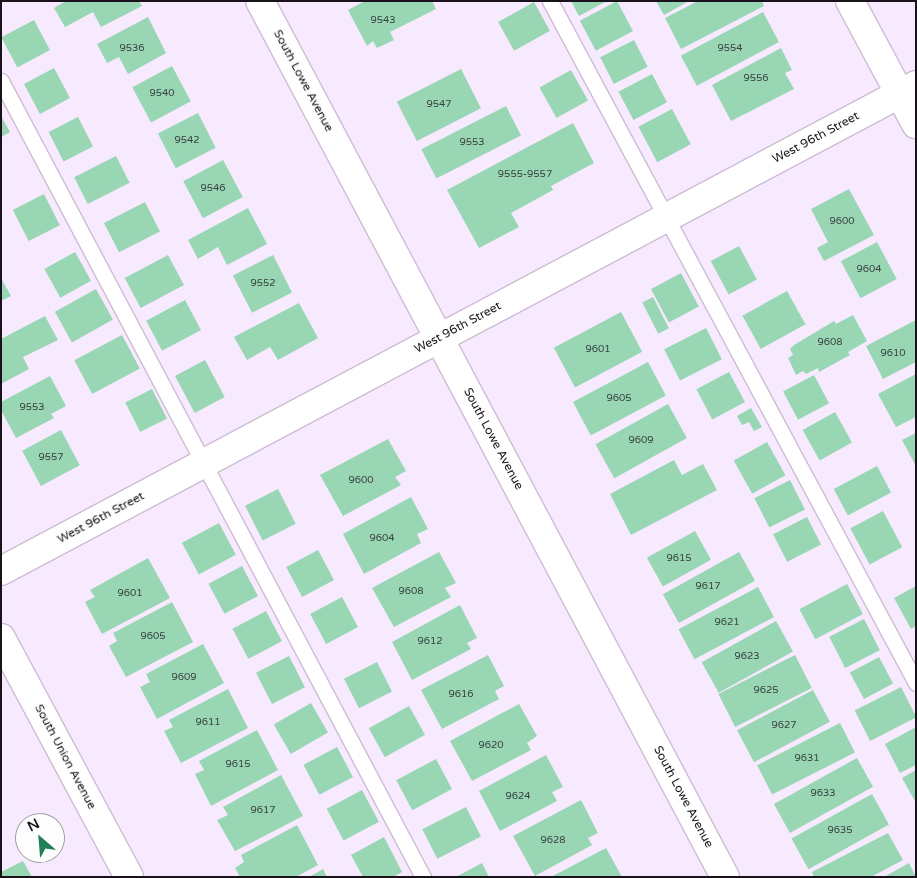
<!DOCTYPE html>
<html>
<head>
<meta charset="utf-8">
<style>
	body { margin:0 }
	#map { position:relative; width:917px; height:878px; overflow:hidden; background:#f8eafe; font-family:"Varela Round",sans-serif }
	div>[style] { position:absolute }
	[style*='--x'] { left:calc(var(--x)*1px); top:calc(var(--y)*1px); width:calc(var(--w)*1px); rotate:calc(var(--a)*1deg) }
	.building>* { inset:0; background:#98d6b4; transform-origin:0 0 }
	.roads { filter:drop-shadow(1px 0 #cdbcd3) drop-shadow(-1px 0 #cdbcd3) drop-shadow(0 1px #cdbcd3) drop-shadow(0 -1px #cdbcd3) }
	.service>* { height:15px; margin:-7.5px; padding:0 7.5px; transform-origin:7.5px; border-radius:7.5px; background:#fff }
	.minor>* { height:28px; margin:-14px; padding:0 14px; transform-origin:14px; border-radius:14px; background:#fff }
	span { translate:-50% -50%; white-space:nowrap; text-align:center; line-height:1.15; -webkit-text-stroke:5px #fdfdfd; paint-order:stroke }
	.number-label { font-size:10px; color:#394341 }
	.number-label span { -webkit-text-stroke-width:0 }
	.street-label { font-size:12px; color:#19121b }
	.frame { position:absolute; inset:0; border:2px solid #19121b; pointer-events:none }
	.north { position:absolute; left:15px; top:813px; width:50px; height:50px; box-sizing:border-box; background:#fdfdfd; border:1px solid #a29fa3; border-radius:50%; rotate:333deg; font-size:14px; font-weight:700; line-height:20px; text-align:center; color:#19121b }
	.north::after { content:''; display:block; margin:auto; width:18px; height:22px; background:#207f56; clip-path:polygon(50% 0,100% 100%,50% 72%,0 100%) }
</style>
</head>
<body>
<div id="map">
	<div class="building">
		<i style="clip-path:polygon(66px 1px,139px 1px,142px 6px,101px 27px,93px 12px,65px 27px,54px 8px)"></i>
		<i style="clip-path:polygon(365px 1px,432px 1px,436px 9px,390px 32px,394px 40px,377px 48px,373px 41px,367px 46px,348px 10px)"></i>
		<i style="clip-path:polygon(571px 1px,607px 1px,579px 16px)"></i>
		<i style="left:617px;top:1px;width:34px;height:42px;rotate:62deg"></i>
		<i style="clip-path:polygon(656px 1px,689px 1px,664px 15px)"></i>
		<i style="clip-path:polygon(698px 1px,762px 1px,764px 6px,681px 49px,665px 18px)"></i>
		<i style="left:534px;top:2px;width:33px;height:41px;rotate:61deg"></i>
		<i style="left:763px;top:12px;width:34px;height:93px;rotate:62deg"></i>
		<i style="clip-path:polygon(148px 17px,166px 53px,128px 74px,119px 57px,107px 63px,97px 44px)"></i>
		<i style="left:34px;top:20px;width:34px;height:37px;rotate:62deg"></i>
		<i style="left:634px;top:40px;width:30px;height:38px;rotate:63deg"></i>
		<i style="clip-path:polygon(781px 48px,792px 70px,785px 73px,794px 89px,731px 121px,712px 85px)"></i>
		<i style="left:172px;top:66px;width:40px;height:45px;rotate:62deg"></i>
		<i style="left:54px;top:68px;width:34px;height:34px;rotate:62deg"></i>
		<i style="left:461px;top:69px;width:44px;height:72px;rotate:63deg"></i>
		<i style="left:571px;top:70px;width:35px;height:36px;rotate:61deg"></i>
		<i style="left:652px;top:74px;width:32px;height:38px;rotate:62deg"></i>
		<i style="left:506px;top:106px;width:33px;height:95px;rotate:63deg"></i>
		<i style="left:672px;top:109px;width:40px;height:38px;rotate:62deg"></i>
		<i style="left:198px;top:113px;width:39px;height:45px;rotate:63deg"></i>
		<i style="clip-path:polygon(1px 116px,10px 132px,1px 137px)"></i>
		<i style="left:78px;top:117px;width:33px;height:33px;rotate:63deg"></i>
		<i style="clip-path:polygon(573px 123px,594px 163px,551px 186px,553px 190px,511px 213px,519px 227px,479px 248px,447px 190px)"></i>
		<i style="left:116px;top:156px;width:30px;height:47px;rotate:63deg"></i>
		<i style="left:223px;top:160px;width:42px;height:45px;rotate:62deg"></i>
		<i style="clip-path:polygon(849px 189px,874px 235px,824px 261px,817px 248px,828px 242px,811px 209px)"></i>
		<i style="left:44px;top:194px;width:35px;height:35px;rotate:63deg"></i>
		<i style="left:145px;top:202px;width:33px;height:46px;rotate:63deg"></i>
		<i style="clip-path:polygon(248px 208px,267px 244px,227px 265px,218px 247px,198px 259px,188px 240px)"></i>
		<i style="left:877px;top:242px;width:42px;height:41px;rotate:62deg"></i>
		<i style="left:739px;top:246px;width:38px;height:32px;rotate:62deg"></i>
		<i style="left:75px;top:252px;width:33px;height:35px;rotate:61deg"></i>
		<i style="left:168px;top:255px;width:34px;height:49px;rotate:62deg"></i>
		<i style="left:273px;top:255px;width:42px;height:45px;rotate:63deg"></i>
		<i style="left:681px;top:273px;width:38px;height:34px;rotate:62deg"></i>
		<i style="clip-path:polygon(1px 278px,11px 296px,1px 301px)"></i>
		<i style="left:96px;top:289px;width:35px;height:47px;rotate:61deg"></i>
		<i style="left:787px;top:291px;width:38px;height:51px;rotate:61deg"></i>
		<i style="left:653px;top:297px;width:35px;height:12px;rotate:63deg"></i>
		<i style="left:185px;top:300px;width:34px;height:44px;rotate:62deg"></i>
		<i style="clip-path:polygon(299px 303px,318px 338px,278px 360px,270px 347px,247px 360px,234px 337px)"></i>
		<i style="left:621px;top:312px;width:45px;height:76px;rotate:62deg"></i>
		<i style="clip-path:polygon(853px 315px,867px 341px,848px 352px,850px 355px,819px 372px,818px 368px,806px 374px,803px 371px,796px 375px,788px 358px,793px 355px,790px 349px,794px 345px,834px 321px,836px 324px)"></i>
		<i style="clip-path:polygon(45px 316px,58px 340px,23px 357px,29px 369px,1px 384px,1px 339px)"></i>
		<i style="clip-path:polygon(916px 320px,916px 362px,883px 379px,866px 346px)"></i>
		<i style="left:706px;top:328px;width:35px;height:47px;rotate:63deg"></i>
		<i style="left:122px;top:335px;width:38px;height:54px;rotate:62deg"></i>
		<i style="left:205px;top:360px;width:42px;height:34px;rotate:62deg"></i>
		<i style="left:648px;top:362px;width:38px;height:85px;rotate:62deg"></i>
		<i style="left:729px;top:372px;width:34px;height:37px;rotate:62deg"></i>
		<i style="clip-path:polygon(916px 374px,916px 417px,896px 427px,878px 394px)"></i>
		<i style="left:814px;top:375px;width:32px;height:35px;rotate:62deg"></i>
		<i style="clip-path:polygon(50px 376px,66px 406px,51px 414px,54px 418px,16px 438px,1px 410px,1px 402px)"></i>
		<i style="left:152px;top:389px;width:33px;height:30px;rotate:63deg"></i>
		<i style="left:668px;top:404px;width:39px;height:83px;rotate:61deg"></i>
		<i style="clip-path:polygon(751px 408px,762px 427px,754px 431px,749px 422px,742px 425px,737px 416px)"></i>
		<i style="left:835px;top:412px;width:35px;height:37px;rotate:61deg"></i>
		<i style="left:61px;top:430px;width:40px;height:44px;rotate:62deg"></i>
		<i style="clip-path:polygon(916px 433px,916px 466px,902px 440px)"></i>
		<i style="clip-path:polygon(388px 439px,406px 471px,395px 477px,401px 485px,343px 516px,320px 475px)"></i>
		<i style="left:767px;top:442px;width:38px;height:38px;rotate:61deg"></i>
		<i style="clip-path:polygon(674px 460px,682px 475px,703px 464px,717px 490px,631px 535px,610px 494px)"></i>
		<i style="left:877px;top:466px;width:30px;height:49px;rotate:62deg"></i>
		<i style="left:790px;top:480px;width:33px;height:40px;rotate:63deg"></i>
		<i style="left:278px;top:489px;width:39px;height:37px;rotate:63deg"></i>
		<i style="clip-path:polygon(411px 497px,428px 529px,417px 534px,421px 543px,364px 574px,343px 534px)"></i>
		<i style="left:883px;top:511px;width:41px;height:37px;rotate:62deg"></i>
		<i style="left:807px;top:517px;width:31px;height:38px;rotate:63deg"></i>
		<i style="left:219px;top:523px;width:36px;height:42px;rotate:62deg"></i>
		<i style="left:695px;top:531px;width:33px;height:55px;rotate:61deg"></i>
		<i style="left:318px;top:550px;width:34px;height:36px;rotate:62deg"></i>
		<i style="clip-path:polygon(439px 552px,456px 583px,445px 588px,451px 597px,394px 627px,372px 588px)"></i>
		<i style="left:739px;top:552px;width:33px;height:87px;rotate:61deg"></i>
		<i style="clip-path:polygon(148px 558px,170px 598px,102px 634px,85px 602px,95px 597px,90px 590px)"></i>
		<i style="left:242px;top:566px;width:34px;height:38px;rotate:62deg"></i>
		<i style="left:847px;top:584px;width:34px;height:54px;rotate:62deg"></i>
		<i style="clip-path:polygon(916px 586px,916px 626px,911px 629px,894px 598px)"></i>
		<i style="left:758px;top:587px;width:34px;height:90px;rotate:62deg"></i>
		<i style="left:342px;top:597px;width:34px;height:36px;rotate:62deg"></i>
		<i style="clip-path:polygon(172px 602px,193px 642px,126px 677px,109px 646px,117px 641px,113px 633px)"></i>
		<i style="clip-path:polygon(460px 605px,477px 638px,467px 643px,471px 649px,412px 680px,392px 642px)"></i>
		<i style="left:266px;top:611px;width:34px;height:38px;rotate:62deg"></i>
		<i style="left:864px;top:619px;width:35px;height:39px;rotate:63deg"></i>
		<i style="left:776px;top:621px;width:35px;height:85px;rotate:61deg"></i>
		<i style="clip-path:polygon(203px 644px,224px 683px,157px 719px,140px 687px,150px 682px,146px 674px)"></i>
		<i style="clip-path:polygon(488px 655px,504px 686px,495px 691px,499px 699px,442px 729px,421px 690px)"></i>
		<i style="left:795px;top:655px;width:37px;height:86px;rotate:63deg"></i>
		<i style="left:289px;top:656px;width:35px;height:37px;rotate:63deg"></i>
		<i style="left:879px;top:657px;width:30px;height:33px;rotate:62deg"></i>
		<i style="left:377px;top:662px;width:33px;height:37px;rotate:63deg"></i>
		<i style="left:901px;top:687px;width:34px;height:52px;rotate:63deg"></i>
		<i style="clip-path:polygon(228px 689px,248px 728px,181px 763px,164px 731px,173px 727px,169px 720px)"></i>
		<i style="left:813px;top:690px;width:36px;height:86px;rotate:62deg"></i>
		<i style="left:311px;top:703px;width:34px;height:43px;rotate:60deg"></i>
		<i style="clip-path:polygon(519px 704px,537px 736px,527px 743px,531px 750px,472px 781px,450px 741px)"></i>
		<i style="left:409px;top:706px;width:33px;height:46px;rotate:61deg"></i>
		<i style="left:840px;top:723px;width:33px;height:93px;rotate:63deg"></i>
		<i style="clip-path:polygon(916px 727px,916px 765px,900px 773px,885px 744px)"></i>
		<i style="clip-path:polygon(257px 730px,278px 770px,211px 806px,195px 774px,204px 770px,199px 761px)"></i>
		<i style="left:337px;top:747px;width:34px;height:38px;rotate:62deg"></i>
		<i style="clip-path:polygon(546px 755px,563px 787px,552px 792px,557px 801px,500px 831px,479px 791px)"></i>
		<i style="left:857px;top:758px;width:33px;height:95px;rotate:61deg"></i>
		<i style="left:436px;top:759px;width:34px;height:45px;rotate:62deg"></i>
		<i style="clip-path:polygon(916px 770px,916px 803px,902px 778px)"></i>
		<i style="clip-path:polygon(281px 775px,303px 816px,235px 851px,217px 820px,228px 815px,223px 807px)"></i>
		<i style="left:362px;top:790px;width:36px;height:40px;rotate:62deg"></i>
		<i style="left:872px;top:794px;width:35px;height:92px;rotate:61deg"></i>
		<i style="clip-path:polygon(581px 800px,598px 833px,588px 838px,592px 845px,535px 876px,513px 836px)"></i>
		<i style="left:466px;top:807px;width:33px;height:49px;rotate:63deg"></i>
		<i style="clip-path:polygon(297px 825px,318px 865px,296px 877px,240px 877px,235px 868px,244px 862px,241px 855px)"></i>
		<i style="clip-path:polygon(888px 833px,903px 860px,871px 877px,814px 877px,812px 872px)"></i>
		<i style="clip-path:polygon(384px 837px,402px 872px,393px 877px,363px 877px,351px 855px)"></i>
		<i style="clip-path:polygon(606px 848px,622px 877px,551px 877px)"></i>
		<i style="clip-path:polygon(23px 861px,32px 877px,1px 877px,1px 872px)"></i>
		<i style="clip-path:polygon(482px 863px,489px 877px,456px 877px)"></i>
		<i style="clip-path:polygon(909px 863px,916px 877px,884px 877px)"></i>
		<i style="clip-path:polygon(323px 869px,327px 877px,309px 877px)"></i>
	</div>
	<div class="roads">
		<div class="service">
			<i style="--x:550;--y:1;--w:774;--a:61.78"></i>
			<i style="--x:1;--y:81;--w:901;--a:62.07"></i>
		</div>
		<div class="minor">
			<i style="--x:260;--y:1;--w:992;--a:62.04"></i>
			<i style="--x:850;--y:1;--w:140;--a:61.8"></i>
			<i style="--x:1;--y:571;--w:1036;--a:-27.97"></i>
			<i style="--x:1;--y:638;--w:271;--a:61.8"></i>
		</div>
	</div>
	<div class="number-label">
		<span style="left:383px;top:21px">9543</span>
		<span style="left:132px;top:49px">9536</span>
		<span style="left:730px;top:49px">9554</span>
		<span style="left:756px;top:79px">9556</span>
		<span style="left:162px;top:94px">9540</span>
		<span style="left:439px;top:105px">9547</span>
		<span style="left:187px;top:141px">9542</span>
		<span style="left:472px;top:143px">9553</span>
		<span style="left:525px;top:175px">9555-9557</span>
		<span style="left:213px;top:189px">9546</span>
		<span style="left:842px;top:222px">9600</span>
		<span style="left:869px;top:270px">9604</span>
		<span style="left:263px;top:284px">9552</span>
		<span style="left:830px;top:343px">9608</span>
		<span style="left:598px;top:350px">9601</span>
		<span style="left:893px;top:354px">9610</span>
		<span style="left:619px;top:399px">9605</span>
		<span style="left:32px;top:408px">9553</span>
		<span style="left:641px;top:441px">9609</span>
		<span style="left:51px;top:458px">9557</span>
		<span style="left:361px;top:481px">9600</span>
		<span style="left:382px;top:539px">9604</span>
		<span style="left:679px;top:559px">9615</span>
		<span style="left:708px;top:587px">9617</span>
		<span style="left:411px;top:592px">9608</span>
		<span style="left:130px;top:594px">9601</span>
		<span style="left:727px;top:623px">9621</span>
		<span style="left:153px;top:637px">9605</span>
		<span style="left:430px;top:642px">9612</span>
		<span style="left:747px;top:657px">9623</span>
		<span style="left:184px;top:678px">9609</span>
		<span style="left:766px;top:691px">9625</span>
		<span style="left:461px;top:695px">9616</span>
		<span style="left:208px;top:723px">9611</span>
		<span style="left:784px;top:726px">9627</span>
		<span style="left:491px;top:746px">9620</span>
		<span style="left:807px;top:759px">9631</span>
		<span style="left:238px;top:765px">9615</span>
		<span style="left:823px;top:794px">9633</span>
		<span style="left:518px;top:797px">9624</span>
		<span style="left:263px;top:811px">9617</span>
		<span style="left:840px;top:831px">9635</span>
		<span style="left:553px;top:841px">9628</span>
	</div>
	<div class="street-label">
		<span style="left:303px;top:81px;rotate:62deg">South Lowe Avenue</span>
		<span style="left:816px;top:138px;rotate:-28deg">West 96th Street</span>
		<span style="left:458px;top:328px;rotate:-28deg">West 96th Street</span>
		<span style="left:493px;top:439px;rotate:62deg">South Lowe Avenue</span>
		<span style="left:101px;top:518px;rotate:-28deg">West 96th Street</span>
		<span style="left:65px;top:757px;rotate:62deg">South Union Avenue</span>
		<span style="left:683px;top:797px;rotate:62deg">South Lowe Avenue</span>
	</div>
	<div class="frame"></div>
	<div class="north">N</div>
</div>
</body>
</html>
